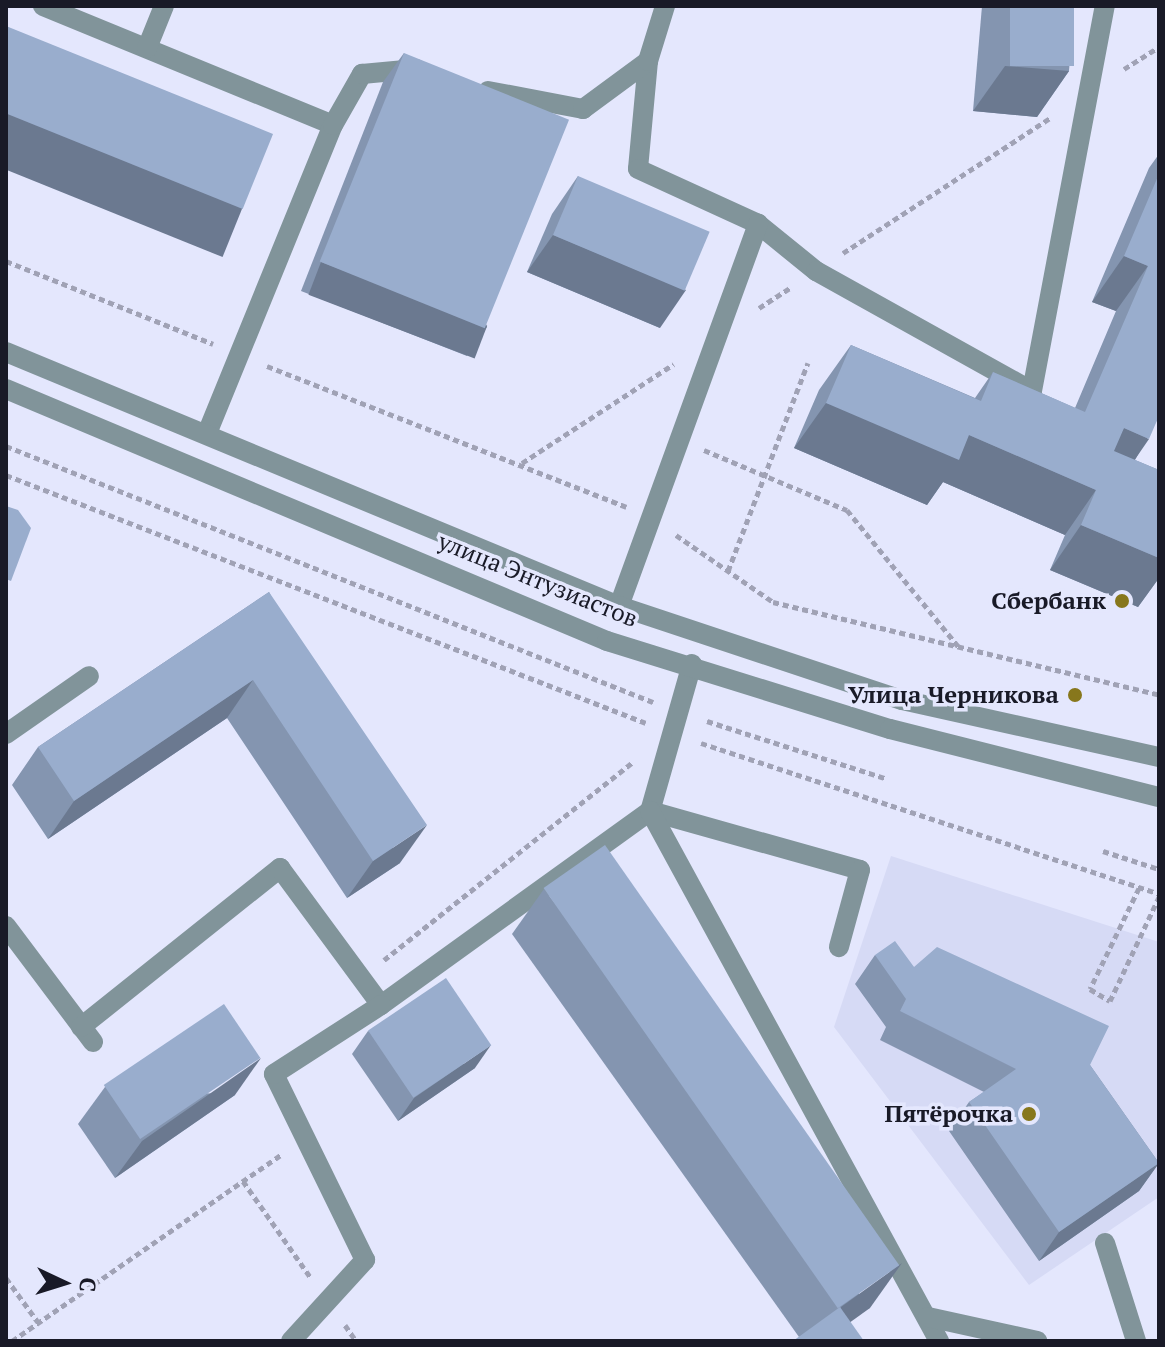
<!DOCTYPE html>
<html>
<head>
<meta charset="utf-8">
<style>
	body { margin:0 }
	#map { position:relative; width:1165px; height:1347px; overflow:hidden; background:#e4e7fd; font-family:"PT Serif",serif }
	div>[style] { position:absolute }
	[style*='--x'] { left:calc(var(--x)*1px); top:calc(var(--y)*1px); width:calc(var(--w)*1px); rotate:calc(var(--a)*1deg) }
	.built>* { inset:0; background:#d6daf5 }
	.path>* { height:5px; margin-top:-2.5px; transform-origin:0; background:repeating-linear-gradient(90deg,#a0a2b5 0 6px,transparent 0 10px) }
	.service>* { height:20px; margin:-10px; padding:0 10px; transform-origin:10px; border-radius:10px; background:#81949a }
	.minor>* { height:20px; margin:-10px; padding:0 10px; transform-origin:10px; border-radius:10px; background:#81949a }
	.tertiary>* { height:20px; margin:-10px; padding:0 10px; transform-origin:10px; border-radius:10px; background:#81949a }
	.wall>* { inset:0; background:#8495b0 }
	.shaded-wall>* { inset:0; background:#6b7990; transform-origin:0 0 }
	.building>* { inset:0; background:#99adcd; transform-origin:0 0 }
	.dots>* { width:22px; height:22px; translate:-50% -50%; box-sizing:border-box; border:4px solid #e4e7fd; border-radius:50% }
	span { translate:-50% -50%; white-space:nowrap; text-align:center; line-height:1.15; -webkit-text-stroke:7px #e4e7fd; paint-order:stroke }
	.street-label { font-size:24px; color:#191a27 }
	.poi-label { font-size:24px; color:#191a27; font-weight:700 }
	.right { translate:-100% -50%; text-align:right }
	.frame { position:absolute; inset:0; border:8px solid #191a27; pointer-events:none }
	.north { position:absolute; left:24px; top:1243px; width:80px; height:80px; -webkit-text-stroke:6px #e4e7fd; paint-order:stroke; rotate:94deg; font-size:22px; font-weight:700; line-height:32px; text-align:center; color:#191a27 }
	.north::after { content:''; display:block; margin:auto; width:28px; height:36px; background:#191a27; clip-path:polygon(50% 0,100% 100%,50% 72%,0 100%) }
</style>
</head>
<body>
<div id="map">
	<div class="built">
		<i style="clip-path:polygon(891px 856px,1159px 942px,1159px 1197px,1029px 1285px,834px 1027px)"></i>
	</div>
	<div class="path">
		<i style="--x:1124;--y:69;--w:41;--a:-32.2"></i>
		<i style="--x:843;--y:253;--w:249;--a:-33.1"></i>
		<i style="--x:6;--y:261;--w:223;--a:21.8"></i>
		<i style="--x:759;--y:308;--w:38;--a:-33"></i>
		<i style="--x:267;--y:366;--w:386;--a:21.4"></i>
		<i style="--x:6;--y:446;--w:696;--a:21.59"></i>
		<i style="--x:704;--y:450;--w:155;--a:22.8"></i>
		<i style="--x:847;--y:510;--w:176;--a:50.8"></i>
		<i style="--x:522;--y:463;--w:181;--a:-33.1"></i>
		<i style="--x:6;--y:475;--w:686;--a:21.18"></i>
		<i style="--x:676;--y:535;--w:118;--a:34.6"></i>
		<i style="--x:773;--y:602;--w:397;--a:13.5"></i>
		<i style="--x:728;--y:571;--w:223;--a:-69"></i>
		<i style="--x:707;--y:721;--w:187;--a:17.8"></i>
		<i style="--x:701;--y:743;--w:482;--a:18.2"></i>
		<i style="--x:1103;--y:851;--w:59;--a:17.8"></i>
		<i style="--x:1139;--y:888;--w:112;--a:115.9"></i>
		<i style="--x:1090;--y:989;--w:23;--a:31"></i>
		<i style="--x:1110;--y:1001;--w:115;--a:-64.8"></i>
		<i style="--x:384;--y:960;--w:318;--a:-38.5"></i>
		<i style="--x:243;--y:1181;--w:118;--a:55"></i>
		<i style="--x:6;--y:1278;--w:54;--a:54"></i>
		<i style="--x:345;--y:1325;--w:19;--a:55"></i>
		<i style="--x:12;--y:1341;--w:327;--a:-34.7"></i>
	</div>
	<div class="service">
		<i style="--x:43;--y:6;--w:313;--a:22.3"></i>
		<i style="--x:147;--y:48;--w:45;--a:-68"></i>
		<i style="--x:648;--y:61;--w:108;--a:95.3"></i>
		<i style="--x:638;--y:169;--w:132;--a:24.6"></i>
		<i style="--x:758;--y:224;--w:75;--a:39"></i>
		<i style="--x:816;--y:271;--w:247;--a:29.1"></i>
		<i style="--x:1032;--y:391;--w:392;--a:-79.3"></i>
		<i style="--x:619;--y:606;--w:407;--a:-70"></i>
		<i style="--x:692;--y:664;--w:153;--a:105.9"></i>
		<i style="--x:650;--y:811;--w:218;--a:15.7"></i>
		<i style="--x:860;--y:870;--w:80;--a:105.3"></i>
		<i style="--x:6;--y:734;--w:101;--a:-34.9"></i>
		<i style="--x:6;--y:926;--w:145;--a:53.1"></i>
		<i style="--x:81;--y:1027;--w:255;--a:-38.6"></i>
		<i style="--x:280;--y:868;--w:170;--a:53.6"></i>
		<i style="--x:381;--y:1005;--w:332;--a:-35.8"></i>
		<i style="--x:650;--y:811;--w:604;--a:61.4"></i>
		<i style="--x:1105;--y:1243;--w:103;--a:72.4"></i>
		<i style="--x:928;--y:1317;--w:112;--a:12.4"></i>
		<i style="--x:291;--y:1341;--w:110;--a:-47.6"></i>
		<i style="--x:365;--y:1260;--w:207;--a:-116.1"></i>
		<i style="--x:274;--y:1074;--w:127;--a:-32.8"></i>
	</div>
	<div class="minor">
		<i style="--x:488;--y:91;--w:97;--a:10.7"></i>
		<i style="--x:583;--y:109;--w:81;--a:-36.4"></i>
		<i style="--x:648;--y:61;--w:58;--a:-72.8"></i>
		<i style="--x:208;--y:431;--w:331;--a:-67.8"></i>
		<i style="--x:333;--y:125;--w:59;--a:-60.4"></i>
		<i style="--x:362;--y:74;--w:54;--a:-5.3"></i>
	</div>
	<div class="tertiary">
		<i style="--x:6;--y:352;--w:664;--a:22.51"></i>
		<i style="--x:619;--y:606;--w:298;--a:18.4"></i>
		<i style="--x:902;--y:700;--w:263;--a:12.5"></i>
		<i style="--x:6;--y:389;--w:652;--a:22.75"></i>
		<i style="--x:607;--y:641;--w:296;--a:17.3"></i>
		<i style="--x:890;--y:729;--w:277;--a:14.2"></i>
	</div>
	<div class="wall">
		<i style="clip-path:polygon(982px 6px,1074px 6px,1069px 71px,1037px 117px,973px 111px)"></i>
		<i style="clip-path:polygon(404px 53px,487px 327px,467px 356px,301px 291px,383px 82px)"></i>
		<i style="clip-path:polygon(1159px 154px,1159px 416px,1135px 460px,1159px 470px,1159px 578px,1138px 607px,1050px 570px,1065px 535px,943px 482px,927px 505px,794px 448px,819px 390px,851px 345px,975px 398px,993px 372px,1075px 408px,1116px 311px,1092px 302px,1149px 168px)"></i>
		<i style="clip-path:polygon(578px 176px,660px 328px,527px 272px,552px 214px)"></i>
		<i style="clip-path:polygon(269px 592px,400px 863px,347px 898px,227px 718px,48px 839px,12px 785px,38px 747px)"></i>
		<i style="clip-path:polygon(544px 889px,870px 1308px,799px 1337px,512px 934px)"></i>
		<i style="clip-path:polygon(875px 955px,914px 967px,1090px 1065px,1159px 1163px,1139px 1191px,1039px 1261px,949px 1131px,969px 1102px,984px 1092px,880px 1040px,886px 1027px,855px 984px)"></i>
		<i style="clip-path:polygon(368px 1031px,475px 1068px,398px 1121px,352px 1054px)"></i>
		<i style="clip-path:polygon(105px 1087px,235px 1095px,115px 1178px,78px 1124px)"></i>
	</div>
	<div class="shaded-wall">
		<i style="clip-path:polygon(1005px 66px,1069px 71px,1037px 117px,973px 111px)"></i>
		<i style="left:6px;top:107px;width:257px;height:58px;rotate:22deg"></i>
		<i style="clip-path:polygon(553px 235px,686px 290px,660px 328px,527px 272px)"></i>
		<i style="clip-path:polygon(1124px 256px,1148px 266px,1116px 311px,1092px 302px)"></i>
		<i style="left:321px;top:262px;width:178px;height:35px;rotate:21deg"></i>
		<i style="clip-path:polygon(826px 403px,969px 435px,1096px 490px,1065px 535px,943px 482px,927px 505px,794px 448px)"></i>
		<i style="clip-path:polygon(1124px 428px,1149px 439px,1118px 484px,1093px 473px)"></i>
		<i style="clip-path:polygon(1081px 525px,1159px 558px,1159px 578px,1138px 607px,1050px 570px)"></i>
		<i style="clip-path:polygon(253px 680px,227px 718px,48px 839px,74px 801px)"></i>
		<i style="clip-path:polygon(427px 825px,400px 863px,347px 898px,373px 861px)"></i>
		<i style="clip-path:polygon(491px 1045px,475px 1068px,398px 1121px,414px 1098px)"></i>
		<i style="clip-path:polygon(261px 1058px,235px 1095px,115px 1178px,142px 1141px)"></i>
		<i style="clip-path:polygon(1159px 1163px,1139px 1191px,1039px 1261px,1059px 1232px)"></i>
		<i style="clip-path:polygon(902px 1263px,870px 1308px,824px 1341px,841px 1307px)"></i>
	</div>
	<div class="building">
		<i style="left:1010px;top:6px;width:64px;height:60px"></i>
		<i style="left:6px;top:26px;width:288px;height:81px;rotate:22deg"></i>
		<i style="left:404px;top:53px;width:178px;height:225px;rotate:22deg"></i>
		<i style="clip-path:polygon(1159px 174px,1159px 416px,1149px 439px,1124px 428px,1114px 451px,1159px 470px,1159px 558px,1081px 525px,1096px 490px,969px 435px,959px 460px,826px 403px,851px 345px,981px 401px,993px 372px,1085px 412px,1148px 266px,1124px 256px)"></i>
		<i style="left:578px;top:176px;width:143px;height:64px;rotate:23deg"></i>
		<i style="clip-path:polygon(6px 506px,18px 510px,31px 528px,11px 581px,6px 579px)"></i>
		<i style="clip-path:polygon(269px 592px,427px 825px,373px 861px,253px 680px,74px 801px,38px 747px)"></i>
		<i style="left:605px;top:845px;width:513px;height:75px;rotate:55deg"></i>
		<i style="clip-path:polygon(895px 941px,914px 967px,937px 947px,1109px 1026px,1090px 1065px,1159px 1163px,1059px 1232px,969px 1102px,1016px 1069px,900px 1011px,906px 999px,875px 955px)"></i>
		<i style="left:446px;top:978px;width:81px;height:94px;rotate:56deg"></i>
		<i style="left:224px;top:1004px;width:65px;height:145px;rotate:56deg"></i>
		<i style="clip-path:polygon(840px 1307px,864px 1341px,793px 1341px)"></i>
	</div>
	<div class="dots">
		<i style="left:1122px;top:601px;background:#87771c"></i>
		<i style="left:1075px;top:695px;background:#87771c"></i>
		<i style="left:1029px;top:1114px;background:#87771c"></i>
	</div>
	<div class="street-label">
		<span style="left:538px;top:580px;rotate:22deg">улица Энтузиастов</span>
	</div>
	<div class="poi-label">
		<span class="right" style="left:1106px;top:601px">Сбербанк</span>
		<span class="right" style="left:1059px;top:695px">Улица Черникова</span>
		<span class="right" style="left:1013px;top:1114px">Пятёрочка</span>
	</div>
	<div class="frame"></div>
	<div class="north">С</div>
</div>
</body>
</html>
